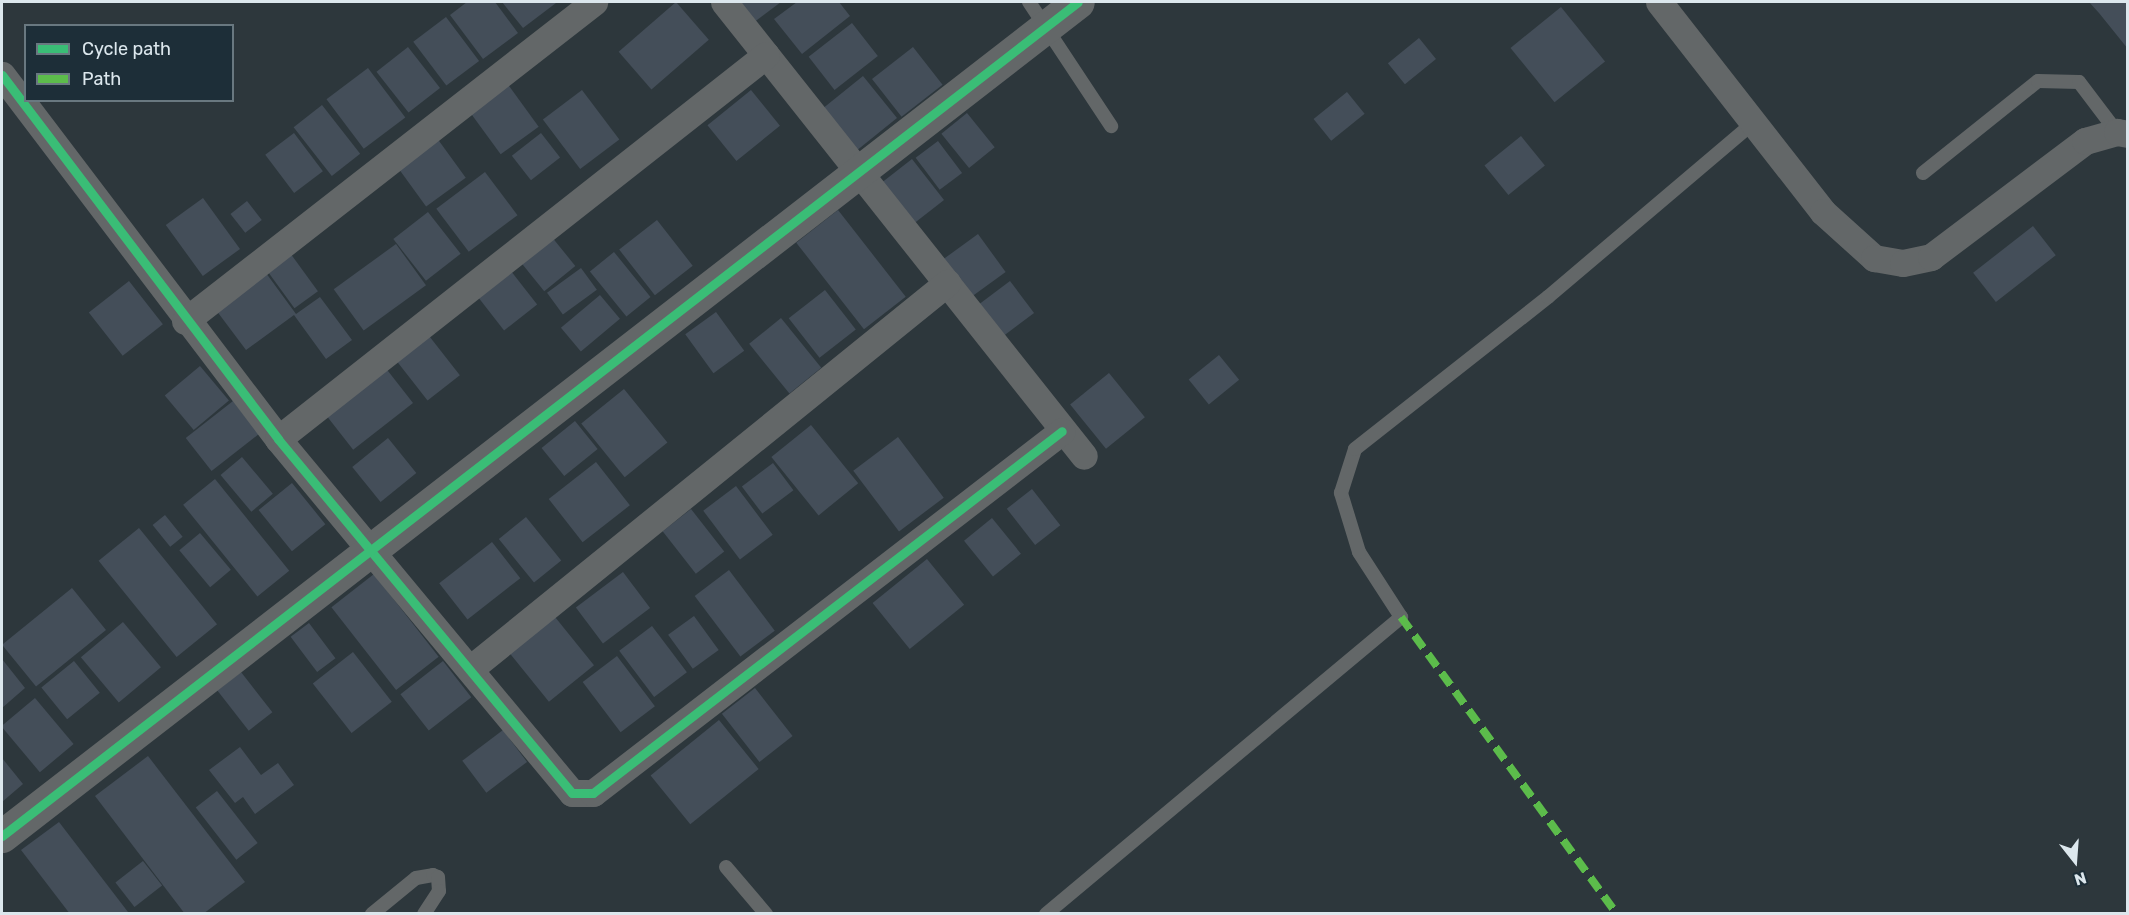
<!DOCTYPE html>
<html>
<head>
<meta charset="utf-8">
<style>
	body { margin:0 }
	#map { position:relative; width:2129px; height:915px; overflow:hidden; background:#2d373c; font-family:Rubik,sans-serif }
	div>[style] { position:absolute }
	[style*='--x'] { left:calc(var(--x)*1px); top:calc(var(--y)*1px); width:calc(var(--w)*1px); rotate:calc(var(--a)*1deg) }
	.building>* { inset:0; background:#444e59; transform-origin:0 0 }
	.service>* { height:14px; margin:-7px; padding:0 7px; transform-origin:7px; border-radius:7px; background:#636768 }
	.minor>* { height:27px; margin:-13.5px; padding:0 13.5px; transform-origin:13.5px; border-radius:13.5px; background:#636768 }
	.tertiary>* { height:33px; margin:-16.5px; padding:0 16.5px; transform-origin:16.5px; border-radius:16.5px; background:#636768 }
	.quiet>* { height:8px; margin-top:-4px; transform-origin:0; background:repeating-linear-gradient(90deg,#5cbc4b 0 15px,transparent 0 23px) }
	.cycleway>* { height:9px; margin:-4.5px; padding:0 4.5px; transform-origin:4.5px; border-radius:4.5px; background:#3abd76 }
	span { translate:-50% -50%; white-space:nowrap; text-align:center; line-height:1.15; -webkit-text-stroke:4.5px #1d2e38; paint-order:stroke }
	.frame { position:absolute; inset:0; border:3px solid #dce7ed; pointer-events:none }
	.legend { position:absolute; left:24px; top:24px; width:210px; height:78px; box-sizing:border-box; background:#1d2e38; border:2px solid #697880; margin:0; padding:8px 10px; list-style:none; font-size:18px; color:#dce7ed }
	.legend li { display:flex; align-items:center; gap:12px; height:30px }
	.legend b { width:30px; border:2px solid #697880 }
	.north { position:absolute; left:2045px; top:831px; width:60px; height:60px; -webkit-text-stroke:4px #1d2e38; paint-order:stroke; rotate:163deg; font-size:16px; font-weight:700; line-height:24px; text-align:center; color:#dce7ed }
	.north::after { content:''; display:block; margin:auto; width:21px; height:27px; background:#dce7ed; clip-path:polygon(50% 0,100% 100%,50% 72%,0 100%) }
</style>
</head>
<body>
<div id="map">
	<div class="building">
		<i style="clip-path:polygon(467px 2px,495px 2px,518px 33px,483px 59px,450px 15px)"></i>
		<i style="clip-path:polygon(502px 2px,555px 2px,556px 3px,523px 28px)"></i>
		<i style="left:676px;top:2px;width:50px;height:76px;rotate:49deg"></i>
		<i style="clip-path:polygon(731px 2px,781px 2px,749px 26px)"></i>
		<i style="clip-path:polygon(797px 2px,839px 2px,850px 16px,802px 54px,774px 19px)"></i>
		<i style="clip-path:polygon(2089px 2px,2128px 2px,2128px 49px,2099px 13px)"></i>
		<i style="left:1561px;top:7px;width:70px;height:65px;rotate:51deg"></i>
		<i style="left:446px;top:17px;width:55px;height:41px;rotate:53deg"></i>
		<i style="left:852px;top:23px;width:42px;height:55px;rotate:52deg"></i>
		<i style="left:1419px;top:38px;width:27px;height:40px;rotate:51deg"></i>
		<i style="left:408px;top:47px;width:52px;height:40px;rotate:52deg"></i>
		<i style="left:913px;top:47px;width:48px;height:52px;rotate:52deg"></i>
		<i style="left:368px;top:68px;width:62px;height:52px;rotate:53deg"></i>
		<i style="left:863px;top:76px;width:54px;height:57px;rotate:51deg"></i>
		<i style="left:504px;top:79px;width:59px;height:47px;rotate:54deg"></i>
		<i style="left:582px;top:90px;width:62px;height:49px;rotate:53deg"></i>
		<i style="left:751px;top:90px;width:46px;height:56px;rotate:51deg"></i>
		<i style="left:1347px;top:92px;width:28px;height:43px;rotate:51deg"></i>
		<i style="left:322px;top:105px;width:62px;height:36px;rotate:52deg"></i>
		<i style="left:967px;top:113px;width:44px;height:33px;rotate:51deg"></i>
		<i style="left:294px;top:133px;width:48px;height:36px;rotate:53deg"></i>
		<i style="left:541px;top:133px;width:31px;height:37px;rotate:52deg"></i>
		<i style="left:434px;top:134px;width:54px;height:49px;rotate:54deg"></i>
		<i style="left:1521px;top:136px;width:38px;height:47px;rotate:51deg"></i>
		<i style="left:938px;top:141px;width:40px;height:28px;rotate:53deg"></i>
		<i style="left:912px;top:159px;width:52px;height:48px;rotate:52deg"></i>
		<i style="left:485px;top:172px;width:54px;height:61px;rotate:53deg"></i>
		<i style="left:203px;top:198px;width:63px;height:46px;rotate:54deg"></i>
		<i style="left:247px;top:201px;width:24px;height:21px;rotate:52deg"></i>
		<i style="left:838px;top:210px;width:110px;height:53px;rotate:52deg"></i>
		<i style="left:428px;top:212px;width:53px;height:44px;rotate:52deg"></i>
		<i style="left:657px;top:220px;width:58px;height:48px;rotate:52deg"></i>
		<i style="left:2033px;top:226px;width:37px;height:76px;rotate:52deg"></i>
		<i style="left:547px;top:231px;width:45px;height:40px;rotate:51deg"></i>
		<i style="left:978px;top:234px;width:47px;height:43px;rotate:54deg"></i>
		<i style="left:396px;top:244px;width:51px;height:77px;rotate:54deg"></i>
		<i style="left:285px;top:246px;width:56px;height:29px;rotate:54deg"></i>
		<i style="left:614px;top:252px;width:58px;height:31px;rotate:51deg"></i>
		<i style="left:507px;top:266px;width:49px;height:42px;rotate:52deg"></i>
		<i style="left:581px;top:268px;width:27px;height:42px;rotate:54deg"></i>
		<i style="clip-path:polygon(266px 273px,296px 314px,320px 297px,352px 340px,326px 359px,294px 315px,246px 350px,216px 310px)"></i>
		<i style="left:129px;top:281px;width:55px;height:51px;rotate:52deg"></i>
		<i style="left:1010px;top:281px;width:40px;height:50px;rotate:53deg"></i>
		<i style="left:825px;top:290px;width:50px;height:46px;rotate:52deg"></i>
		<i style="left:600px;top:295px;width:31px;height:51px;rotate:50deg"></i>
		<i style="left:716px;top:312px;width:48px;height:38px;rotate:54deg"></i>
		<i style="left:781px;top:318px;width:64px;height:41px;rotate:51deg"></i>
		<i style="left:426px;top:332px;width:55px;height:41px;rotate:52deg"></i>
		<i style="left:1219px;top:355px;width:32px;height:39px;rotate:51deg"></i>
		<i style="left:381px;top:362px;width:52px;height:76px;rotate:52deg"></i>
		<i style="left:200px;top:366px;width:45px;height:46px;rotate:50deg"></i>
		<i style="left:1109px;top:373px;width:57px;height:50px;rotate:51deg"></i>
		<i style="left:624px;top:389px;width:69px;height:55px;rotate:51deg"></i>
		<i style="left:233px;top:401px;width:42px;height:60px;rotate:52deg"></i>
		<i style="left:575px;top:421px;width:36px;height:43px;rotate:51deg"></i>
		<i style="left:811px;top:425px;width:75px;height:51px;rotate:51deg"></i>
		<i style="left:898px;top:437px;width:76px;height:56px;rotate:53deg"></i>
		<i style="left:388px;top:438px;width:45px;height:46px;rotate:51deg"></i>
		<i style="left:242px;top:457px;width:48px;height:28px;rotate:50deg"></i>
		<i style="left:596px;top:462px;width:55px;height:60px;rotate:52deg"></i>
		<i style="left:773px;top:463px;width:34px;height:39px;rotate:53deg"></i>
		<i style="left:215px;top:479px;width:118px;height:41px;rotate:51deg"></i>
		<i style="left:292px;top:483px;width:53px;height:43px;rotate:51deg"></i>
		<i style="left:736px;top:486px;width:61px;height:41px;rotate:53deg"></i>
		<i style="left:1032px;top:489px;width:46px;height:32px;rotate:52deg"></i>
		<i style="left:691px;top:509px;width:54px;height:36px;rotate:52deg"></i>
		<i style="left:165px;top:515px;width:28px;height:16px;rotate:51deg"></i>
		<i style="left:526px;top:517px;width:56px;height:35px;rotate:51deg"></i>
		<i style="left:992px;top:518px;width:46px;height:36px;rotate:51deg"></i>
		<i style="left:139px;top:528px;width:124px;height:52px;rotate:51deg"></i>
		<i style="left:200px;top:533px;width:48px;height:27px;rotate:50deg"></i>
		<i style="left:492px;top:542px;width:46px;height:67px;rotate:52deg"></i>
		<i style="left:927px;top:559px;width:59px;height:70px;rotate:51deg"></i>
		<i style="left:729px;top:570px;width:76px;height:43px;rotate:53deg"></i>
		<i style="left:623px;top:572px;width:45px;height:59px;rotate:53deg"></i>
		<i style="left:374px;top:574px;width:105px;height:54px;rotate:52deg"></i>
		<i style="left:72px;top:588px;width:54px;height:90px;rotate:51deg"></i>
		<i style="left:694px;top:616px;width:42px;height:32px;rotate:54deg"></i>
		<i style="left:555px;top:617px;width:62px;height:58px;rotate:51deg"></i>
		<i style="left:123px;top:622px;width:59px;height:55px;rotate:50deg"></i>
		<i style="left:309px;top:623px;width:44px;height:23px;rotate:53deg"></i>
		<i style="left:652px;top:626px;width:58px;height:41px;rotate:53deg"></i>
		<i style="left:353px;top:652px;width:63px;height:51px;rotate:52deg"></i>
		<i style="left:617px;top:656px;width:63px;height:43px;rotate:53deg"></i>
		<i style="clip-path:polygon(2px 659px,25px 688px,2px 708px)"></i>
		<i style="left:74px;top:661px;width:41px;height:42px;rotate:51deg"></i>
		<i style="left:443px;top:661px;width:46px;height:54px;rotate:52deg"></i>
		<i style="left:241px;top:672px;width:51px;height:30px;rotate:52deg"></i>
		<i style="left:755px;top:688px;width:61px;height:42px;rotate:52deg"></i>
		<i style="left:35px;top:698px;width:60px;height:44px;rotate:50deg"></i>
		<i style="left:719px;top:720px;width:63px;height:88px;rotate:51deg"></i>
		<i style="left:503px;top:730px;width:40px;height:51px;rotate:53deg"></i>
		<i style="clip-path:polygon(240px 747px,261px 775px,278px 763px,294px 785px,255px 814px,243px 797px,235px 803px,209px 770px)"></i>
		<i style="clip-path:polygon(148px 756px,245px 882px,203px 914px,185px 914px,95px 796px)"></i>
		<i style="clip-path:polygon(2px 758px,23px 784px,2px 802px)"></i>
		<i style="left:217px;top:791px;width:66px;height:27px;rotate:52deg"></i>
		<i style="clip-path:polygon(59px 822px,128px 912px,126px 914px,70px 914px,21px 850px)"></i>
		<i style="left:143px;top:861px;width:31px;height:35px;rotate:52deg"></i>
	</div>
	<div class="service">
		<i style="--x:1029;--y:2;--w:149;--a:56.5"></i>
		<i style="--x:1923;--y:173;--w:147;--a:-38.7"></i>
		<i style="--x:2038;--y:81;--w:41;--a:1.4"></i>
		<i style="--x:2079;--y:82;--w:63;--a:52.8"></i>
		<i style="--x:726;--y:867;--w:62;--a:49.6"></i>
		<i style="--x:372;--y:914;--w:57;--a:-39.3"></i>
		<i style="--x:416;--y:878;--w:17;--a:-10"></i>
		<i style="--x:433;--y:875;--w:5;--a:22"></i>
		<i style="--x:438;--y:877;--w:14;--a:86"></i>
		<i style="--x:439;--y:891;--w:27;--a:123"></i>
		<i style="--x:1046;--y:914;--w:463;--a:-39.9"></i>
		<i style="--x:1401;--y:617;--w:77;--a:-122.9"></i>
		<i style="--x:1359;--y:552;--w:62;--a:-107"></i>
		<i style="--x:1341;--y:493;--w:46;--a:-72.3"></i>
		<i style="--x:1355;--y:449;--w:246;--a:-38.2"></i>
		<i style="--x:1548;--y:297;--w:269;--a:-40.3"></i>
	</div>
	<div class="minor">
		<i style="--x:724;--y:2;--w:579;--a:51.59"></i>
		<i style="--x:1659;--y:2;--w:266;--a:52"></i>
		<i style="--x:1823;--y:212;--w:69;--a:42"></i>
		<i style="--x:1874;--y:258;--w:29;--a:10"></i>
		<i style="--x:1903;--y:263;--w:29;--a:-12"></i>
		<i style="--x:1931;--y:257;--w:193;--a:-37"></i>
		<i style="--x:2085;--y:141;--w:33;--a:-16"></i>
		<i style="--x:2117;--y:132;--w:11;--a:10"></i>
		<i style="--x:2;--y:75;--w:457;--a:52.8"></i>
		<i style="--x:278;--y:439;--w:460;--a:50.3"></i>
		<i style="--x:572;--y:793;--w:21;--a:0"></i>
		<i style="--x:593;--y:793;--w:592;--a:-37.66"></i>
		<i style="--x:185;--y:321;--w:519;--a:-37.95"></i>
		<i style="--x:278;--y:439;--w:621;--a:-38.2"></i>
		<i style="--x:470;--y:669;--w:614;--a:-38.98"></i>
	</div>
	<div class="tertiary">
		<i style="--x:2;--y:836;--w:1361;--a:-37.78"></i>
	</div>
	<div class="quiet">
		<i style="--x:1401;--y:617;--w:367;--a:54"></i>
	</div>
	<div class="cycleway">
		<i style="--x:2;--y:75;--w:457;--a:52.8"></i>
		<i style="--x:278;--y:439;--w:460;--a:50.3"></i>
		<i style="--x:572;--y:793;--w:21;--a:0"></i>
		<i style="--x:593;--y:793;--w:592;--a:-37.66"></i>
		<i style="--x:2;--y:836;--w:1361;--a:-37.78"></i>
	</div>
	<div class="frame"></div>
	<ul class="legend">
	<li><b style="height:8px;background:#3abd76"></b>Cycle path</li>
	<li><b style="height:8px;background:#5cbc4b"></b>Path</li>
	</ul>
	<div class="north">N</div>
</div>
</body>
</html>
